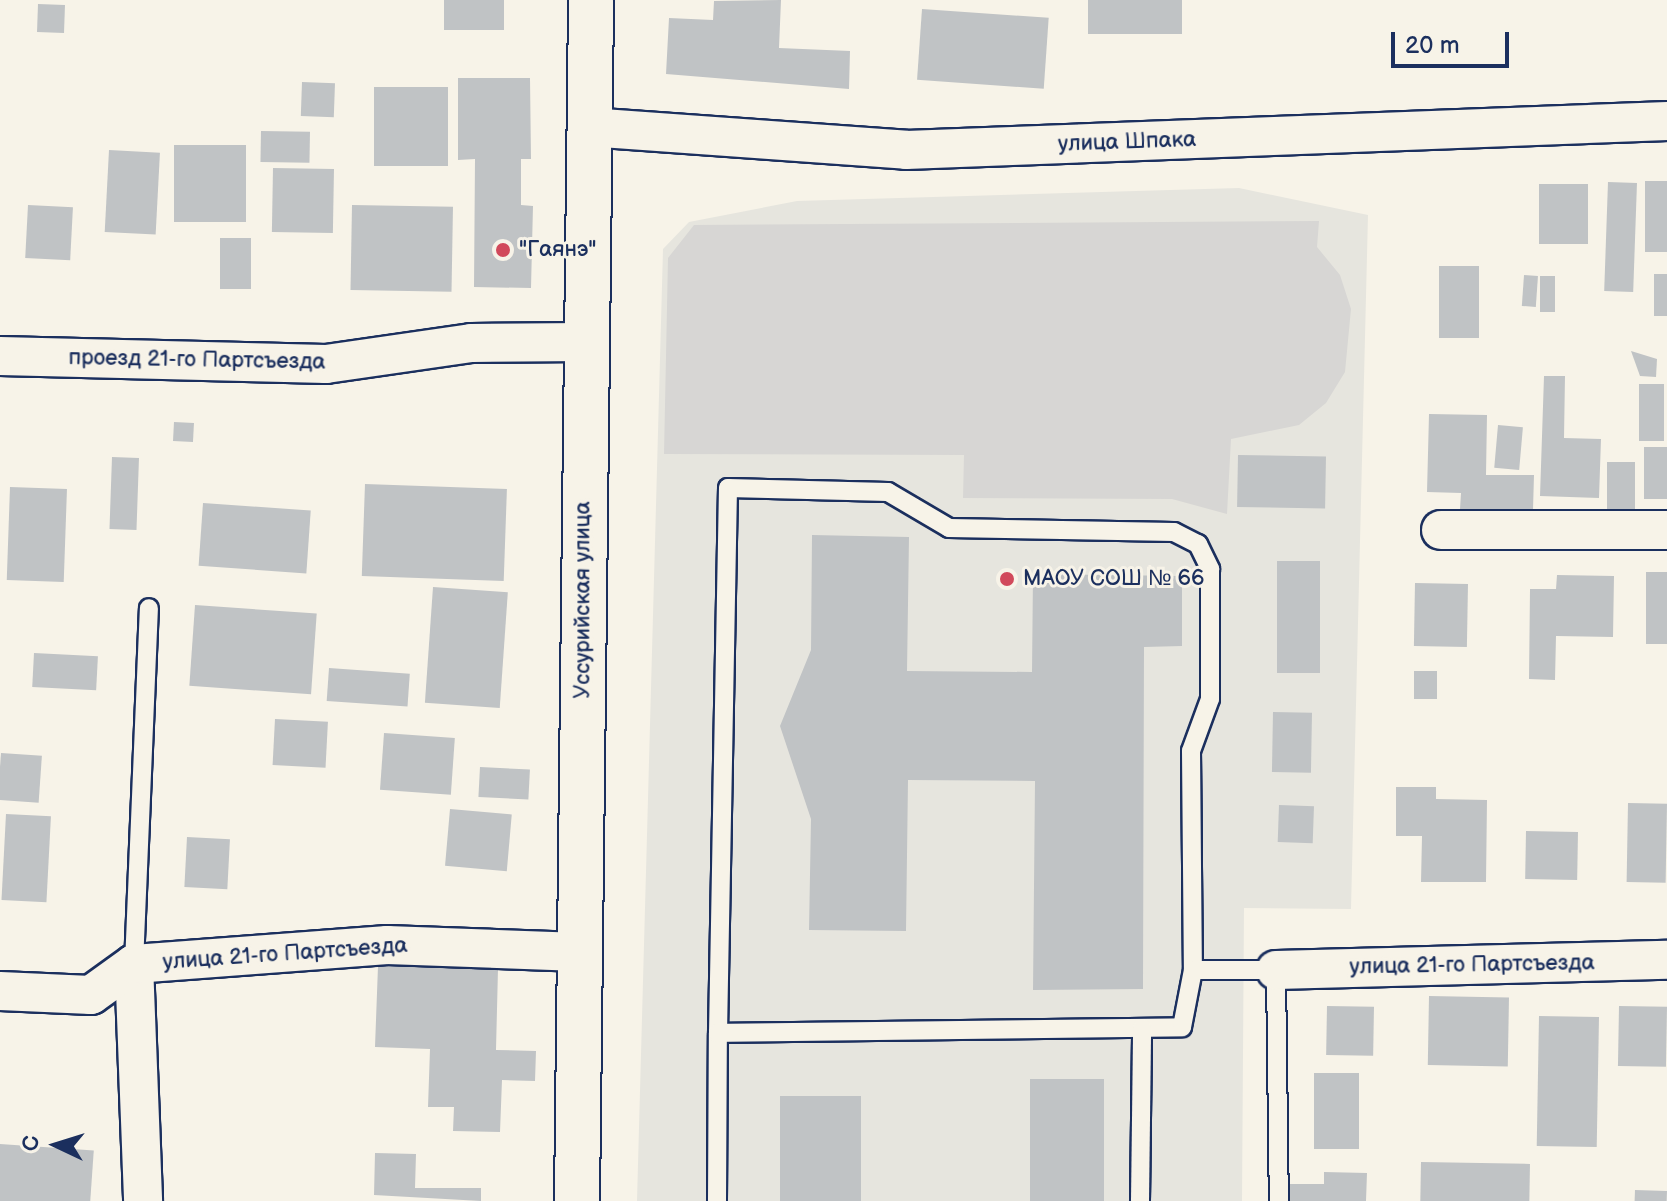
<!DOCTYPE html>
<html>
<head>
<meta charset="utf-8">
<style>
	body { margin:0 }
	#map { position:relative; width:1667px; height:1201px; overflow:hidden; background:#f7f3e8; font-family:"Balsamiq Sans",sans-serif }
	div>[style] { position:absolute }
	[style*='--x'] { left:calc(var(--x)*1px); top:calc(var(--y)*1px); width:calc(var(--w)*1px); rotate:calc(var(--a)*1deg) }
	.built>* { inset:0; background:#e6e5de }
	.green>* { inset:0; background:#d7d6d4 }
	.building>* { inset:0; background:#c0c3c5; transform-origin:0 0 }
	.roads { filter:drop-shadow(2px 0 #1b2f5e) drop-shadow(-2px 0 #1b2f5e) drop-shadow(0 2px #1b2f5e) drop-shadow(0 -2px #1b2f5e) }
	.lane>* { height:18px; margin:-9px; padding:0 9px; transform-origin:9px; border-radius:9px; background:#f7f3e8 }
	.street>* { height:38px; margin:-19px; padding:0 19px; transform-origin:19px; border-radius:19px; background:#f7f3e8 }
	.secondary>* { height:44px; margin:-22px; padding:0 22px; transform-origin:22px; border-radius:22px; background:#f7f3e8 }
	.dots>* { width:22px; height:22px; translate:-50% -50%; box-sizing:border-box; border:4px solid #f7f3e8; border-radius:50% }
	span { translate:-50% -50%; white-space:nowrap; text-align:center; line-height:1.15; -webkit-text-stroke:6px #f7f3e8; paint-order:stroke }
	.street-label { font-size:22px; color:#1b2f5e }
	.poi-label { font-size:22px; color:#1b2f5e }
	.left { translate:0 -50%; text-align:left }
	.north { position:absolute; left:16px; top:1105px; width:80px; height:80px; -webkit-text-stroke:6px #f7f3e8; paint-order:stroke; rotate:274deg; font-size:22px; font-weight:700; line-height:32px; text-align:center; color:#1b2f5e }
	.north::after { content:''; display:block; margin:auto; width:28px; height:36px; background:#1b2f5e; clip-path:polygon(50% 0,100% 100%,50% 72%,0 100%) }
	.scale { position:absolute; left:1391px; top:32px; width:118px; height:36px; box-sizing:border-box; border:4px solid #1b2f5e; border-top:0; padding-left:10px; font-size:24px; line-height:28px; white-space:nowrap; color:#1b2f5e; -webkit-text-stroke:6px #f7f3e8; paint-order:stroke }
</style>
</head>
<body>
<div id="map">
	<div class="built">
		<i style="clip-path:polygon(1239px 188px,1368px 215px,1351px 909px,1244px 908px,1242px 1201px,637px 1201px,663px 249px,689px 222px,797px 201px)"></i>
	</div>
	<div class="green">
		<i style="clip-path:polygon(1319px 221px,1317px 247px,1340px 275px,1351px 309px,1345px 372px,1326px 403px,1299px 425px,1231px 439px,1227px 514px,1172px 499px,963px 498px,964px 455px,664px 454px,668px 258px,694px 225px)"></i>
	</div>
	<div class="building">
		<i style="left:444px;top:0;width:60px;height:30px"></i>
		<i style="clip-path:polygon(781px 0,779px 48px,850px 51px,849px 89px,666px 74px,669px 18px,713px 20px,714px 1px)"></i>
		<i style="left:1088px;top:0;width:94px;height:34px"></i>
		<i style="left:38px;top:4px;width:27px;height:28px;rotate:2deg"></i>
		<i style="left:922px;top:9px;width:127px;height:71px;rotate:4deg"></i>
		<i style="clip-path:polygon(458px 78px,530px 78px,531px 159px,521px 159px,521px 205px,533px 206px,531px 288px,474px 287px,475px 159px,458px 160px)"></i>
		<i style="left:302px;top:82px;width:33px;height:34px;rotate:2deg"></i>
		<i style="left:374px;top:87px;width:74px;height:79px"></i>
		<i style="left:261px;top:131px;width:49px;height:31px;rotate:1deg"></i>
		<i style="left:246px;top:145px;width:77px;height:72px;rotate:90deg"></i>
		<i style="left:109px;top:150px;width:51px;height:82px;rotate:3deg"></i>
		<i style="left:273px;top:168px;width:61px;height:64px;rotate:1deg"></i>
		<i style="left:1645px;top:181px;width:22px;height:71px"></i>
		<i style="left:1608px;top:182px;width:29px;height:109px;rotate:2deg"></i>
		<i style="left:1539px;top:184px;width:49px;height:60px"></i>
		<i style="left:28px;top:205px;width:45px;height:53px;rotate:3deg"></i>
		<i style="left:352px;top:205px;width:101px;height:85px;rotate:1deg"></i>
		<i style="left:220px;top:238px;width:31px;height:51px"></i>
		<i style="left:1439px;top:266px;width:40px;height:72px"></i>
		<i style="left:1654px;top:274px;width:13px;height:42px"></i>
		<i style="left:1524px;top:275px;width:14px;height:31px;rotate:4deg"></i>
		<i style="left:1555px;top:276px;width:36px;height:15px;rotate:90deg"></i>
		<i style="clip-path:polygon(1631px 351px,1657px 359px,1656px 377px,1640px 376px)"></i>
		<i style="clip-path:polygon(1544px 376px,1565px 376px,1564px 438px,1601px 439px,1599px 498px,1540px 496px)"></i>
		<i style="left:1639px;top:384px;width:25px;height:57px"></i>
		<i style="clip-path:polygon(1429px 414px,1487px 415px,1486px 475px,1534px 475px,1533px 510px,1460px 509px,1461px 493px,1427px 492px)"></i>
		<i style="left:174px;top:422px;width:20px;height:19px;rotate:3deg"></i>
		<i style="left:1498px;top:425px;width:25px;height:43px;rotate:5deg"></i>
		<i style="left:1644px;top:447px;width:23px;height:52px"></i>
		<i style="left:1238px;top:455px;width:88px;height:52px;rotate:1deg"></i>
		<i style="left:112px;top:457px;width:27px;height:72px;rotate:2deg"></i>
		<i style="left:1607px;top:462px;width:28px;height:52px"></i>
		<i style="left:365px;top:484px;width:142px;height:92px;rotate:2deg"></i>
		<i style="left:10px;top:487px;width:57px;height:93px;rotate:2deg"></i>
		<i style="left:203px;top:503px;width:108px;height:63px;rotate:4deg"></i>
		<i style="clip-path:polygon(812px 535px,909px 537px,907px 671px,1032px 672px,1033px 574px,1182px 576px,1182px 646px,1144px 647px,1143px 989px,1033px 990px,1035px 781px,908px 780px,906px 931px,809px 930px,811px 819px,780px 726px,811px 650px)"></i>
		<i style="left:1277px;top:561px;width:43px;height:112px"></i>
		<i style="left:1646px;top:572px;width:21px;height:72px"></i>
		<i style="clip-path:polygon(1557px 575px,1614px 576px,1613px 637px,1556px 636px,1555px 680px,1529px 679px,1530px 589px,1556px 589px)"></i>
		<i style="left:1415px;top:583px;width:53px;height:63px;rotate:1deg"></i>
		<i style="left:433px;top:587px;width:75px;height:116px;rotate:4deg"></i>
		<i style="left:195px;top:605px;width:122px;height:81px;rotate:4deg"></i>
		<i style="left:34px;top:653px;width:64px;height:34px;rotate:3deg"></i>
		<i style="left:329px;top:668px;width:81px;height:33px;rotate:4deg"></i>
		<i style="left:1414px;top:671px;width:23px;height:28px"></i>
		<i style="left:1273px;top:712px;width:39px;height:60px;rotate:1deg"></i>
		<i style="left:275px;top:719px;width:53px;height:46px;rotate:3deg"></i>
		<i style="left:384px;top:733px;width:71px;height:57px;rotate:4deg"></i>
		<i style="left:1px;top:753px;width:41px;height:47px;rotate:4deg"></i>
		<i style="left:480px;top:767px;width:50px;height:30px;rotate:3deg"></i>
		<i style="clip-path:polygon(1396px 787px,1436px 787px,1436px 799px,1487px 800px,1486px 882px,1421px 882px,1422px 836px,1396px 836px)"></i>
		<i style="left:1628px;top:803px;width:39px;height:79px;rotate:1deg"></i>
		<i style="left:1279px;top:805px;width:35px;height:37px;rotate:2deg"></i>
		<i style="left:450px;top:809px;width:62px;height:57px;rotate:5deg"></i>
		<i style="left:6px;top:814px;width:45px;height:86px;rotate:3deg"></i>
		<i style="left:1526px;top:831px;width:52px;height:48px;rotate:1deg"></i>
		<i style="left:187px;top:837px;width:43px;height:50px;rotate:3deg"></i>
		<i style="clip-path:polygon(378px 966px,498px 969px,496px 1050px,536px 1051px,535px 1081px,502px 1080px,500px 1132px,453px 1131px,454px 1107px,428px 1107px,430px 1049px,375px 1047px)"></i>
		<i style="left:1429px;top:996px;width:80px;height:69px;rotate:1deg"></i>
		<i style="left:1327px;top:1006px;width:47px;height:49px;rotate:1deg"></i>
		<i style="left:1619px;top:1006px;width:48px;height:60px;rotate:1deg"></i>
		<i style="left:1539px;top:1016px;width:60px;height:130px;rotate:1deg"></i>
		<i style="left:1314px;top:1073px;width:45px;height:76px"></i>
		<i style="left:1030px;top:1079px;width:74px;height:122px"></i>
		<i style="left:780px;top:1096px;width:81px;height:105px"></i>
		<i style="left:0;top:1144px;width:94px;height:57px;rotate:4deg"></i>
		<i style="clip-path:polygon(375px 1153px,416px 1154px,415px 1188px,481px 1188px,481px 1201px,374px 1195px)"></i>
		<i style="left:1421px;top:1162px;width:109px;height:39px;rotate:1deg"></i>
		<i style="clip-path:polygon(1324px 1172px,1367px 1173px,1366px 1201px,1286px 1201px,1286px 1184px,1324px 1184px)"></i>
		<i style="left:1635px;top:1190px;width:32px;height:11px;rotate:2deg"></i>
	</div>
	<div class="roads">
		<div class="lane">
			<i style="--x:134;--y:964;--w:356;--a:-87.6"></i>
			<i style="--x:718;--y:1033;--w:545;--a:-88.95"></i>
			<i style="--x:728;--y:488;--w:160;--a:1.4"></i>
			<i style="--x:888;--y:492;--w:71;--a:30.5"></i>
			<i style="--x:949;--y:528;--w:225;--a:1"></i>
			<i style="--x:1174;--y:532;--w:27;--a:27"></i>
			<i style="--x:1198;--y:544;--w:28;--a:64"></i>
			<i style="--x:1210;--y:569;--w:130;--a:90"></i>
			<i style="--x:1210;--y:699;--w:55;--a:110.1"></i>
			<i style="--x:1191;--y:751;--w:219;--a:89.5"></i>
			<i style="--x:717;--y:1201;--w:168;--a:-89.7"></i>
			<i style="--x:718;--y:1033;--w:464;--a:-0.7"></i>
			<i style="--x:1182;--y:1027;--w:58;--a:-79.1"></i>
			<i style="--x:1193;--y:970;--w:83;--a:0"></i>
			<i style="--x:1276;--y:970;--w:231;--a:89.3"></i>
			<i style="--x:1140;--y:1201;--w:173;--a:-89.3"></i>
		</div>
		<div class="street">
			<i style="--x:588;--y:127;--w:319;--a:4.1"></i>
			<i style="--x:906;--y:150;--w:762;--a:-2.18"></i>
			<i style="--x:0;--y:356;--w:326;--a:1.4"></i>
			<i style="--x:326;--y:364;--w:147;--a:-8.2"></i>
			<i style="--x:471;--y:343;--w:114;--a:-0.5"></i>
			<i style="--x:1441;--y:530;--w:226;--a:0"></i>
			<i style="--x:134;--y:964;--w:237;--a:87.8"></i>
			<i style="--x:1276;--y:970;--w:391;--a:-1.5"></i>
			<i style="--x:0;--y:991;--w:91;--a:2.5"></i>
			<i style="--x:91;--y:995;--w:53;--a:-35.8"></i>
			<i style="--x:134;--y:964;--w:254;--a:-4.3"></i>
			<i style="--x:387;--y:945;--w:193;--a:2.1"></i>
		</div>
		<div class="secondary">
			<i style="--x:577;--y:1201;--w:1201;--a:-89.33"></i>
		</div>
	</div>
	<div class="dots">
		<i style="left:503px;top:250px;background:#d1495b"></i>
		<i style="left:1007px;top:579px;background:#d1495b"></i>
	</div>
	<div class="street-label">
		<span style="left:1127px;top:142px;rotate:-2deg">улица Шпака</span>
		<span style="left:197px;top:360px;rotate:1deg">проезд 21-го Партсъезда</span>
		<span style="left:583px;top:600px;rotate:-90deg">Уссурийская улица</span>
		<span style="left:285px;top:954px;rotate:-4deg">улица 21-го Партсъезда</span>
		<span style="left:1472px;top:965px;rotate:-1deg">улица 21-го Партсъезда</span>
	</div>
	<div class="poi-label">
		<span class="left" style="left:519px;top:250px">"Гаянэ"</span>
		<span class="left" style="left:1023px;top:579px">МАОУ СОШ № 66</span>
	</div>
	<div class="north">С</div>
	<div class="scale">20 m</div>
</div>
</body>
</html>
